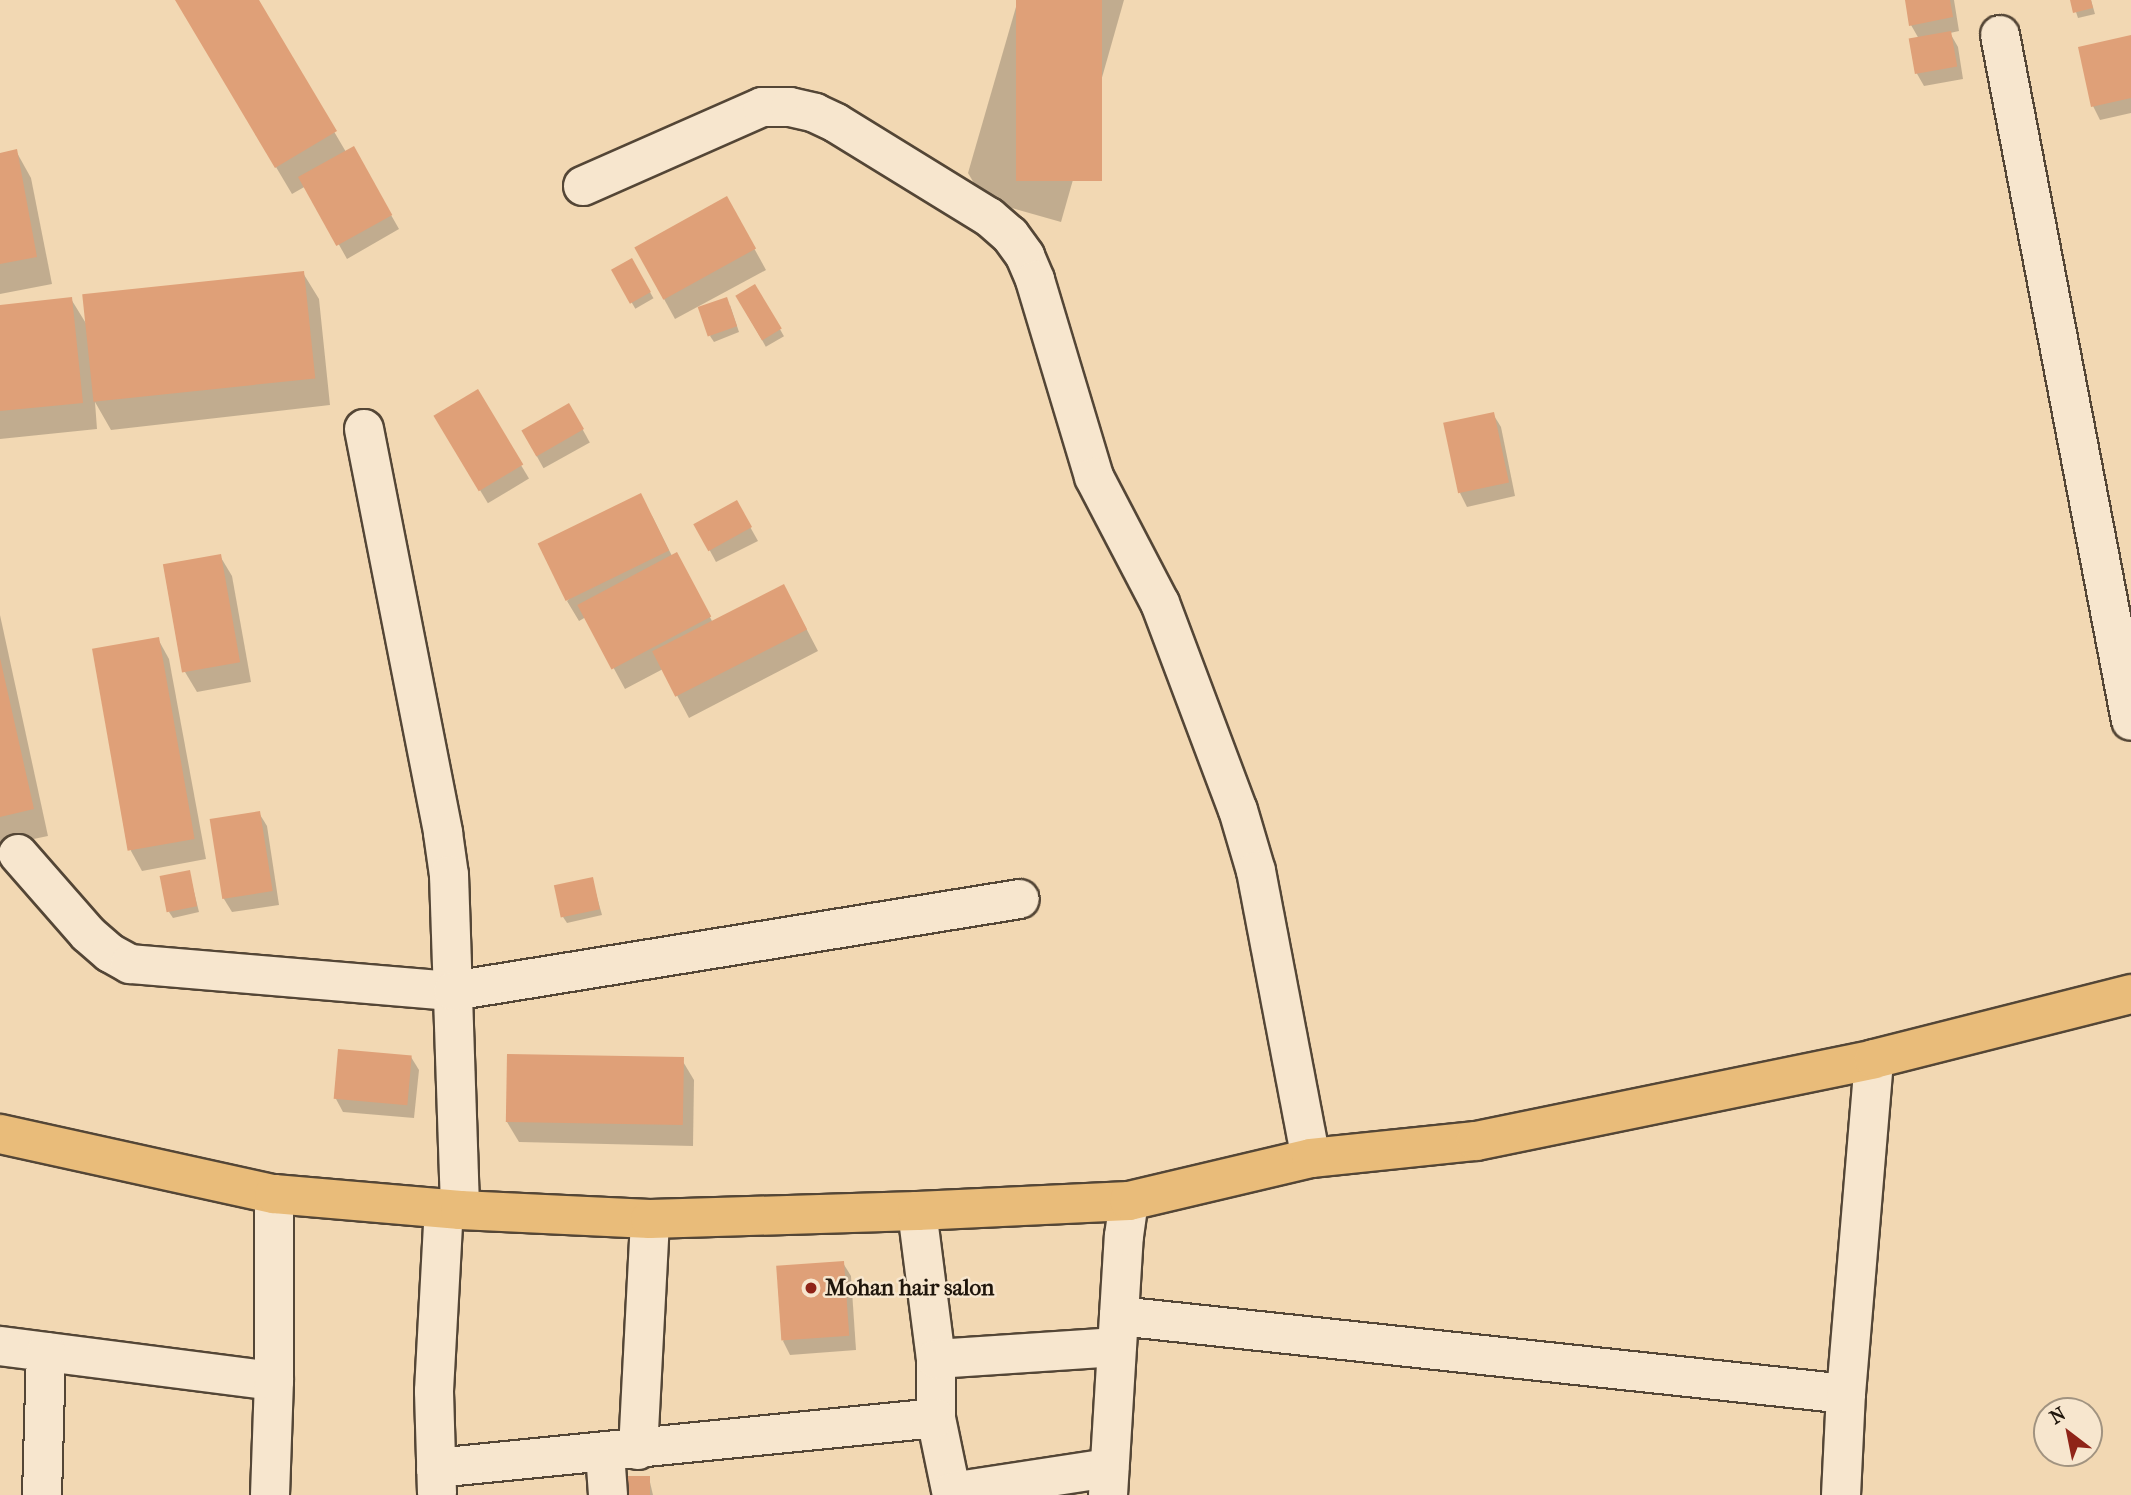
<!DOCTYPE html>
<html>
<head>
<meta charset="utf-8">
<style>
	body { margin:0 }
	#map { position:relative; width:2131px; height:1495px; overflow:hidden; background:#f2d8b3; font-family:"IM FELL French Canon",serif }
	div>[style] { position:absolute }
	[style*='--x'] { left:calc(var(--x)*1px); top:calc(var(--y)*1px); width:calc(var(--w)*1px); rotate:calc(var(--a)*1deg) }
	.shadow>* { inset:0; background:#0003; transform-origin:0 0 }
	.building>* { inset:0; background:#dfa078; transform-origin:0 0 }
	.roads { filter:drop-shadow(2px 0 #544636) drop-shadow(-2px 0 #544636) drop-shadow(0 2px #544636) drop-shadow(0 -2px #544636) }
	.minor>* { height:38px; margin:-19px; padding:0 19px; transform-origin:19px; border-radius:19px; background:#f7e6ce }
	.major>* { height:38px; margin:-19px; padding:0 19px; transform-origin:19px; border-radius:19px; background:#e9bc7a }
	.dots>* { width:19px; height:19px; translate:-50% -50%; box-sizing:border-box; border:4px solid #f7e6ce; border-radius:50% }
	span { translate:-50% -50%; white-space:nowrap; text-align:center; line-height:1.15; -webkit-text-stroke:5px #f7e6ce; paint-order:stroke }
	.poi-label { font-size:23px; color:#20160c; font-weight:700 }
	.left { translate:0 -50%; text-align:left }
	.north { position:absolute; left:2033px; top:1397px; width:70px; height:70px; box-sizing:border-box; background:#f7e6ce; border:2px solid #a19380; border-radius:50%; rotate:328deg; font-size:19px; font-weight:700; line-height:28px; text-align:center; color:#20160c }
	.north::after { content:''; display:block; margin:auto; width:24px; height:32px; background:#8f2418; clip-path:polygon(50% 0,100% 100%,50% 72%,0 100%) }
</style>
</head>
<body>
<div id="map">
	<div class="shadow">
		<i style="clip-path:polygon(177px 0,257px 0,346px 152px,353px 148px,399px 229px,347px 259px,306px 186px,292px 194px)"></i>
		<i style="clip-path:polygon(1018px 0,1124px 0,1061px 222px,984px 200px,968px 173px)"></i>
		<i style="clip-path:polygon(1907px 0,1954px 0,1959px 31px,1950px 33px,1958px 47px,1963px 79px,1924px 86px,1916px 72px,1919px 39px,1911px 25px)"></i>
		<i style="clip-path:polygon(2072px 0,2091px 0,2095px 14px,2078px 18px)"></i>
		<i style="clip-path:polygon(2131px 37px,2131px 113px,2100px 120px,2093px 106px)"></i>
		<i style="clip-path:polygon(16px 151px,31px 178px,52px 284px,0 294px,0 154px)"></i>
		<i style="clip-path:polygon(738px 219px,766px 270px,675px 319px,664px 299px)"></i>
		<i style="left:632px;top:261px;width:43px;height:21px;rotate:60deg"></i>
		<i style="clip-path:polygon(303px 273px,319px 299px,330px 405px,111px 430px,95px 402px,97px 429px,0 439px,0 306px,71px 299px,87px 325px)"></i>
		<i style="left:755px;top:286px;width:58px;height:21px;rotate:60deg"></i>
		<i style="clip-path:polygon(730px 305px,739px 332px,714px 342px,710px 336px)"></i>
		<i style="left:477px;top:392px;width:101px;height:48px;rotate:59deg"></i>
		<i style="left:569px;top:405px;width:43px;height:53px;rotate:61deg"></i>
		<i style="clip-path:polygon(1493px 414px,1501px 427px,1515px 496px,1467px 507px,1460px 493px)"></i>
		<i style="clip-path:polygon(652px 516px,672px 556px,688px 574px,713px 623px,795px 607px,818px 651px,689px 718px,663px 669px,625px 689px,586px 617px,579px 621px,567px 601px)"></i>
		<i style="clip-path:polygon(744px 516px,758px 541px,716px 562px,709px 549px)"></i>
		<i style="clip-path:polygon(220px 556px,232px 576px,251px 682px,197px 692px,185px 672px)"></i>
		<i style="clip-path:polygon(0 615px,48px 836px,0 846px)"></i>
		<i style="clip-path:polygon(158px 639px,169px 659px,206px 859px,142px 871px,131px 851px)"></i>
		<i style="clip-path:polygon(259px 813px,267px 826px,279px 905px,232px 912px,224px 899px,212px 821px)"></i>
		<i style="clip-path:polygon(189px 872px,199px 912px,173px 918px,169px 912px)"></i>
		<i style="clip-path:polygon(592px 879px,602px 915px,567px 923px,563px 917px)"></i>
		<i style="clip-path:polygon(411px 1057px,419px 1070px,414px 1118px,343px 1112px,336px 1099px)"></i>
		<i style="clip-path:polygon(682px 1060px,694px 1080px,693px 1146px,519px 1142px,507px 1122px)"></i>
		<i style="clip-path:polygon(843px 1263px,851px 1276px,856px 1350px,790px 1355px,783px 1341px)"></i>
		<i style="clip-path:polygon(649px 1478px,653px 1495px,630px 1495px)"></i>
	</div>
	<div class="building">
		<i style="clip-path:polygon(175px 0,259px 0,337px 131px,275px 168px)"></i>
		<i style="left:1016px;top:0;width:86px;height:181px"></i>
		<i style="clip-path:polygon(1905px 0,1950px 0,1953px 17px,1909px 26px)"></i>
		<i style="clip-path:polygon(2070px 0,2091px 0,2093px 8px,2073px 13px)"></i>
		<i style="left:1951px;top:31px;width:36px;height:43px;rotate:80deg"></i>
		<i style="clip-path:polygon(2131px 35px,2131px 98px,2091px 107px,2078px 47px)"></i>
		<i style="left:354px;top:146px;width:79px;height:64px;rotate:61deg"></i>
		<i style="clip-path:polygon(17px 149px,37px 257px,0 264px,0 153px)"></i>
		<i style="left:727px;top:196px;width:60px;height:106px;rotate:61deg"></i>
		<i style="left:632px;top:258px;width:39px;height:24px;rotate:61deg"></i>
		<i style="left:304px;top:271px;width:108px;height:223px;rotate:84deg"></i>
		<i style="left:755px;top:284px;width:52px;height:23px;rotate:59deg"></i>
		<i style="clip-path:polygon(72px 297px,83px 403px,0 411px,0 305px)"></i>
		<i style="left:727px;top:297px;width:31px;height:31px;rotate:71deg"></i>
		<i style="left:478px;top:389px;width:88px;height:52px;rotate:59deg"></i>
		<i style="left:569px;top:403px;width:30px;height:55px;rotate:60deg"></i>
		<i style="left:1494px;top:412px;width:72px;height:52px;rotate:78deg"></i>
		<i style="left:641px;top:493px;width:64px;height:115px;rotate:64deg"></i>
		<i style="left:737px;top:500px;width:31px;height:50px;rotate:61deg"></i>
		<i style="left:677px;top:552px;width:73px;height:113px;rotate:62deg"></i>
		<i style="left:221px;top:554px;width:110px;height:59px;rotate:80deg"></i>
		<i style="left:784px;top:584px;width:51px;height:148px;rotate:63deg"></i>
		<i style="left:159px;top:637px;width:205px;height:68px;rotate:80deg"></i>
		<i style="clip-path:polygon(0 658px,34px 809px,0 817px)"></i>
		<i style="left:260px;top:811px;width:81px;height:51px;rotate:81deg"></i>
		<i style="left:190px;top:870px;width:37px;height:31px;rotate:79deg"></i>
		<i style="left:593px;top:877px;width:33px;height:40px;rotate:78deg"></i>
		<i style="left:338px;top:1049px;width:74px;height:50px;rotate:5deg"></i>
		<i style="left:507px;top:1054px;width:177px;height:68px;rotate:1deg"></i>
		<i style="left:844px;top:1261px;width:75px;height:68px;rotate:86deg"></i>
		<i style="left:650px;top:1476px;width:19px;height:22px;rotate:90deg"></i>
	</div>
	<div class="roads">
		<div class="minor">
			<i style="--x:2000;--y:35;--w:698;--a:79.19"></i>
			<i style="--x:583;--y:186;--w:196;--a:-23.8"></i>
			<i style="--x:762;--y:107;--w:28;--a:0"></i>
			<i style="--x:790;--y:107;--w:26;--a:13"></i>
			<i style="--x:815;--y:113;--w:23;--a:25"></i>
			<i style="--x:836;--y:123;--w:180;--a:31.6"></i>
			<i style="--x:989;--y:217;--w:28;--a:41"></i>
			<i style="--x:1010;--y:235;--w:26;--a:54"></i>
			<i style="--x:1025;--y:256;--w:26;--a:67"></i>
			<i style="--x:1035;--y:280;--w:206;--a:73.3"></i>
			<i style="--x:1094;--y:477;--w:142;--a:62.4"></i>
			<i style="--x:1160;--y:603;--w:221;--a:69.4"></i>
			<i style="--x:1238;--y:810;--w:64;--a:73.6"></i>
			<i style="--x:1256;--y:871;--w:292;--a:79.2"></i>
			<i style="--x:364;--y:429;--w:412;--a:78.9"></i>
			<i style="--x:443;--y:833;--w:42;--a:81.9"></i>
			<i style="--x:449;--y:875;--w:335;--a:88.1"></i>
			<i style="--x:18;--y:854;--w:106;--a:48.8"></i>
			<i style="--x:88;--y:934;--w:29;--a:41"></i>
			<i style="--x:110;--y:953;--w:23;--a:29"></i>
			<i style="--x:130;--y:964;--w:324;--a:4.8"></i>
			<i style="--x:453;--y:991;--w:574;--a:-9.22"></i>
			<i style="--x:917;--y:1211;--w:149;--a:82.7"></i>
			<i style="--x:936;--y:1359;--w:59;--a:90"></i>
			<i style="--x:936;--y:1418;--w:79;--a:78.3"></i>
			<i style="--x:1119;--y:1316;--w:731;--a:6.12"></i>
			<i style="--x:0;--y:1346;--w:276;--a:7.3"></i>
			<i style="--x:936;--y:1359;--w:181;--a:-3.8"></i>
			<i style="--x:638;--y:1450;--w:231;--a:-87"></i>
			<i style="--x:605;--y:1452;--w:43;--a:86"></i>
			<i style="--x:436;--y:1468;--w:502;--a:-5.71"></i>
			<i style="--x:952;--y:1492;--w:159;--a:-8.7"></i>
			<i style="--x:437;--y:1493;--w:102;--a:-91.7"></i>
			<i style="--x:434;--y:1391;--w:183;--a:-86.9"></i>
			<i style="--x:42;--y:1495;--w:143;--a:-88.4"></i>
			<i style="--x:270;--y:1495;--w:114;--a:-88"></i>
			<i style="--x:274;--y:1381;--w:187;--a:-90"></i>
			<i style="--x:1108;--y:1495;--w:259;--a:-86.5"></i>
			<i style="--x:1124;--y:1236;--w:35;--a:-82"></i>
			<i style="--x:1841;--y:1495;--w:101;--a:-87.2"></i>
			<i style="--x:1846;--y:1394;--w:336;--a:-85.2"></i>
		</div>
		<div class="major">
			<i style="--x:0;--y:1134;--w:280;--a:12.4"></i>
			<i style="--x:274;--y:1194;--w:187;--a:4.9"></i>
			<i style="--x:460;--y:1210;--w:190;--a:2.7"></i>
			<i style="--x:650;--y:1219;--w:267;--a:-1.7"></i>
			<i style="--x:917;--y:1211;--w:212;--a:-2.7"></i>
			<i style="--x:1129;--y:1201;--w:187;--a:-13.3"></i>
			<i style="--x:1311;--y:1158;--w:166;--a:-5.9"></i>
			<i style="--x:1476;--y:1141;--w:406;--a:-11.6"></i>
			<i style="--x:1874;--y:1059;--w:265;--a:-14.2"></i>
		</div>
	</div>
	<div class="dots">
		<i style="left:811px;top:1288px;background:#8f2418"></i>
	</div>
	<div class="poi-label">
		<span class="left" style="left:825px;top:1288px">Mohan hair salon</span>
	</div>
	<div class="north">N</div>
</div>
</body>
</html>
